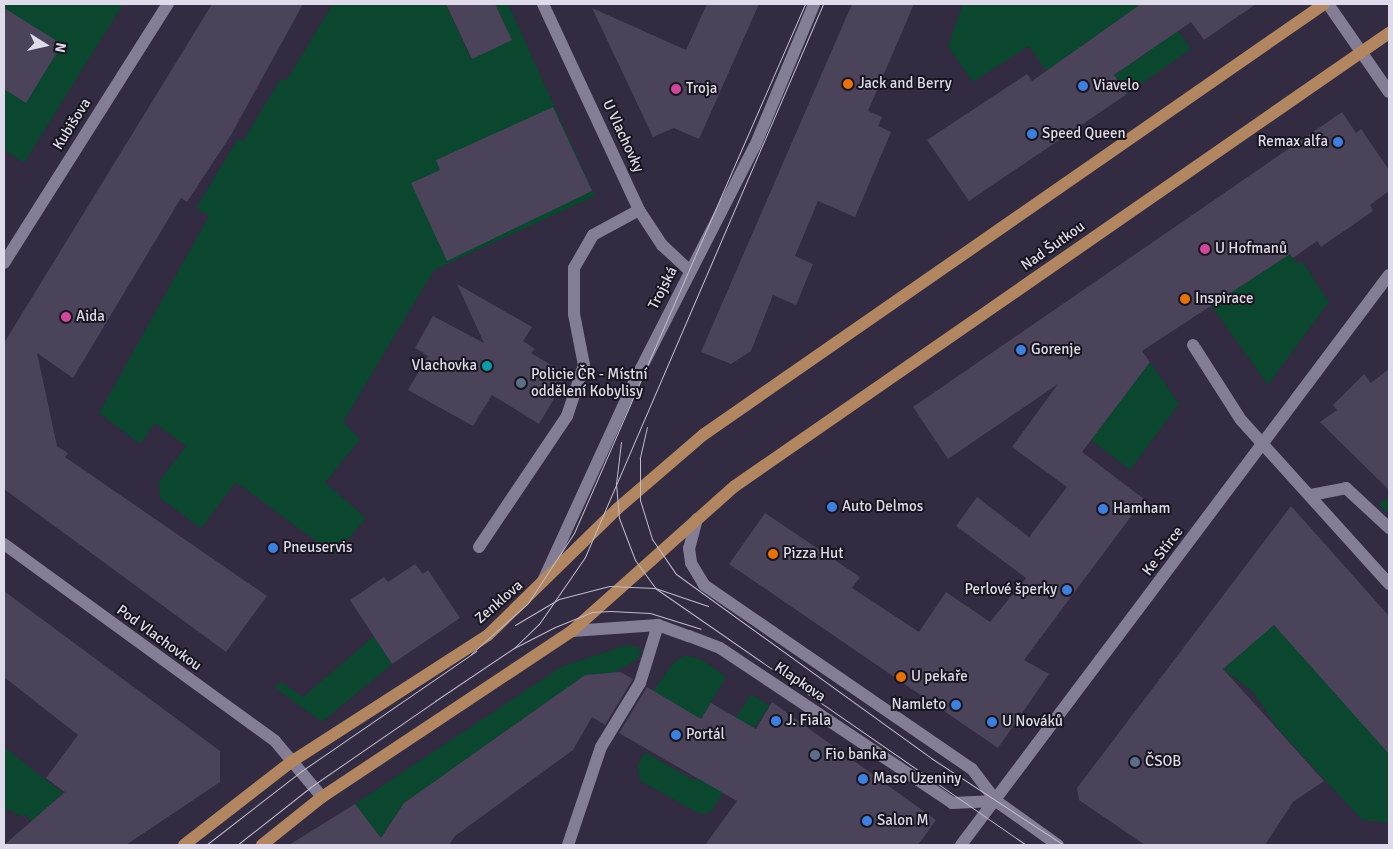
<!DOCTYPE html>
<html>
<head>
<meta charset="utf-8">
<style>
	body { margin:0 }
	#map { position:relative; width:1393px; height:849px; overflow:hidden; background:#322b41; font-family:Signika,sans-serif }
	div>[style] { position:absolute }
	[style*='--x'] { left:calc(var(--x)*1px); top:calc(var(--y)*1px); width:calc(var(--w)*1px); rotate:calc(var(--a)*1deg) }
	.green>* { inset:0; background:#0a472e }
	.building>* { inset:0; background:#4a435a }
	.minor>* { height:12px; margin:-6px; padding:0 6px; transform-origin:6px; border-radius:6px; background:#847d96 }
	.major>* { height:12px; margin:-6px; padding:0 6px; transform-origin:6px; border-radius:6px; background:#b28661 }
	.tram>* { height:1px; margin:-0.5px; padding:0 0.5px; transform-origin:0.5px; border-radius:0.5px; background:#c0bccc }
	.dots>* { width:14px; height:14px; translate:-50% -50%; box-sizing:border-box; border:2px solid #18151f; border-radius:50% }
	span { translate:-50% -50%; white-space:nowrap; text-align:center; line-height:1.15; -webkit-text-stroke:4px #18151f; paint-order:stroke }
	.poi-label { font-size:15px; color:#dfdbea }
	.left { translate:0 -50%; text-align:left }
	.right { translate:-100% -50%; text-align:right }
	.street-label { font-size:15px; color:#dfdbea }
	.frame { position:absolute; inset:0; border:5px solid #dfdbea; pointer-events:none }
	.north { position:absolute; left:20px; top:20px; width:50px; height:50px; -webkit-text-stroke:4px #18151f; paint-order:stroke; rotate:100deg; font-size:14px; font-weight:700; line-height:20px; text-align:center; color:#dfdbea }
	.north::after { content:''; display:block; margin:auto; width:18px; height:22px; background:#dfdbea; clip-path:polygon(50% 0,100% 100%,50% 72%,0 100%) }
</style>
</head>
<body>
<div id="map">
	<div class="green">
		<i style="clip-path:polygon(4px 4px,123px 4px,24px 163px,4px 150px)"></i>
		<i style="clip-path:polygon(333px 4px,454px 4px,447px 7px,471px 59px,512px 40px,495px 4px,508px 4px,595px 196px,434px 270px,343px 422px,360px 439px,325px 483px,366px 518px,335px 555px,236px 482px,201px 528px,160px 498px,159px 482px,186px 446px,155px 423px,140px 444px,99px 413px,209px 216px,196px 208px,238px 139px,243px 141px,281px 78px,286px 81px)"></i>
		<i style="clip-path:polygon(963px 4px,1159px 4px,1191px 49px,1127px 94px,1114px 75px,1148px 52px,1124px 16px,1046px 71px,1029px 46px,973px 82px,948px 46px)"></i>
		<i style="clip-path:polygon(1288px 251px,1297px 264px,1302px 261px,1329px 302px,1268px 385px,1211px 305px)"></i>
		<i style="clip-path:polygon(1150px 362px,1179px 404px,1130px 470px,1091px 440px)"></i>
		<i style="clip-path:polygon(1389px 497px,1389px 515px,1378px 504px)"></i>
		<i style="clip-path:polygon(1266px 616px,1389px 753px,1389px 823px,1362px 820px,1280px 731px,1252px 691px,1223px 669px,1253px 643px)"></i>
		<i style="clip-path:polygon(374px 636px,392px 664px,322px 722px,274px 687px,282px 682px,303px 697px)"></i>
		<i style="clip-path:polygon(627px 645px,638px 647px,641px 653px,637px 660px,613px 673px,585px 675px,404px 803px,376px 845px,361px 845px,373px 828px,355px 804px,561px 667px)"></i>
		<i style="clip-path:polygon(685px 655px,703px 660px,726px 677px,701px 719px,653px 691px,674px 662px)"></i>
		<i style="clip-path:polygon(751px 694px,769px 706px,741px 748px,730px 782px,710px 813px,700px 814px,639px 780px,638px 765px,645px 752px,695px 781px)"></i>
		<i style="clip-path:polygon(4px 747px,63px 793px,37px 816px,38px 833px,26px 814px,22px 817px,7px 809px,4px 812px)"></i>
	</div>
	<div class="building">
		<i style="clip-path:polygon(212px 4px,303px 4px,231px 135px,187px 202px,181px 198px,73px 378px,37px 353px,57px 446px,68px 453px,65px 457px,267px 596px,226px 652px,4px 489px,4px 343px)"></i>
		<i style="clip-path:polygon(446px 4px,495px 4px,512px 40px,472px 59px)"></i>
		<i style="clip-path:polygon(707px 4px,759px 4px,699px 139px,674px 128px,653px 137px,592px 8px,686px 50px)"></i>
		<i style="clip-path:polygon(852px 4px,914px 4px,868px 111px,882px 117px,878px 126px,891px 132px,855px 217px,818px 201px,795px 256px,813px 264px,796px 305px,773px 295px,751px 351px,731px 364px,701px 352px)"></i>
		<i style="clip-path:polygon(1141px 4px,1256px 4px,1204px 40px,1191px 22px,1114px 75px,1127px 94px,969px 201px,927px 140px,1027px 74px,1032px 81px)"></i>
		<i style="clip-path:polygon(4px 8px,62px 44px,26px 103px,4px 89px)"></i>
		<i style="clip-path:polygon(553px 107px,592px 191px,447px 261px,411px 183px,440px 170px,436px 160px)"></i>
		<i style="clip-path:polygon(1342px 112px,1356px 133px,1361px 129px,1389px 170px,1389px 191px,1370px 205px,1373px 211px,1321px 247px,1317px 241px,1293px 258px,1290px 254px,1142px 351px,1150px 362px,1082px 452px,1144px 499px,1024px 660px,1049px 674px,998px 748px,729px 564px,765px 513px,860px 577px,852px 588px,919px 632px,946px 592px,990px 622px,1026px 578px,956px 526px,977px 497px,1029px 537px,1067px 487px,1012px 447px,1058px 384px,948px 459px,913px 407px)"></i>
		<i style="clip-path:polygon(457px 284px,532px 327px,523px 341px,535px 349px,531px 353px,568px 375px,539px 424px,492px 395px,473px 426px,408px 390px,428px 356px,415px 348px,433px 316px,484px 343px)"></i>
		<i style="clip-path:polygon(1389px 369px,1389px 490px,1320px 422px,1337px 410px,1333px 405px,1364px 374px,1371px 383px)"></i>
		<i style="clip-path:polygon(1291px 506px,1389px 616px,1389px 754px,1274px 625px,1223px 669px,1324px 781px,1293px 802px,1265px 845px,1145px 845px,1079px 800px,1077px 788px)"></i>
		<i style="clip-path:polygon(415px 564px,423px 574px,428px 570px,460px 618px,392px 664px,350px 600px,384px 577px,388px 582px)"></i>
		<i style="clip-path:polygon(4px 591px,220px 751px,220px 782px,126px 845px,4px 845px,65px 792px,46px 778px,78px 735px,4px 677px)"></i>
		<i style="clip-path:polygon(620px 672px,633px 679px,605px 725px,592px 717px,573px 750px,455px 836px,449px 845px,289px 845px,355px 804px,381px 838px,404px 803px,585px 675px)"></i>
		<i style="clip-path:polygon(647px 687px,701px 719px,711px 703px,756px 729px,772px 702px,936px 820px,918px 845px,705px 845px,737px 801px,619px 733px)"></i>
	</div>
	<div class="minor">
		<i style="--x:543;--y:4;--w:227;--a:65"></i>
		<i style="--x:639;--y:210;--w:42;--a:56.7"></i>
		<i style="--x:662;--y:245;--w:38;--a:43"></i>
		<i style="--x:1328;--y:4;--w:107;--a:55.3"></i>
		<i style="--x:4;--y:263;--w:307;--a:-57.7"></i>
		<i style="--x:1193;--y:345;--w:89;--a:57.4"></i>
		<i style="--x:1241;--y:420;--w:221;--a:47.9"></i>
		<i style="--x:1311;--y:495;--w:36;--a:-11"></i>
		<i style="--x:1346;--y:488;--w:59;--a:42.9"></i>
		<i style="--x:697;--y:519;--w:30;--a:105"></i>
		<i style="--x:689;--y:548;--w:15;--a:82"></i>
		<i style="--x:691;--y:563;--w:26;--a:59"></i>
		<i style="--x:704;--y:585;--w:325;--a:34.5"></i>
		<i style="--x:972;--y:769;--w:40;--a:53"></i>
		<i style="--x:996;--y:801;--w:76;--a:35.4"></i>
		<i style="--x:4;--y:544;--w:335;--a:36"></i>
		<i style="--x:275;--y:741;--w:73;--a:50"></i>
		<i style="--x:479;--y:547;--w:158;--a:-56.1"></i>
		<i style="--x:567;--y:416;--w:54;--a:-71.6"></i>
		<i style="--x:584;--y:365;--w:52;--a:-101.1"></i>
		<i style="--x:574;--y:314;--w:46;--a:-90"></i>
		<i style="--x:574;--y:268;--w:38;--a:-60"></i>
		<i style="--x:593;--y:235;--w:52;--a:-28.5"></i>
		<i style="--x:543;--y:581;--w:219;--a:-65.4"></i>
		<i style="--x:634;--y:382;--w:265;--a:-62.9"></i>
		<i style="--x:755;--y:146;--w:154;--a:-67.4"></i>
		<i style="--x:572;--y:631;--w:86;--a:-4"></i>
		<i style="--x:658;--y:625;--w:33;--a:20"></i>
		<i style="--x:689;--y:636;--w:33;--a:21"></i>
		<i style="--x:720;--y:648;--w:279;--a:33.7"></i>
		<i style="--x:952;--y:803;--w:44;--a:-2.6"></i>
		<i style="--x:568;--y:845;--w:103;--a:-71.4"></i>
		<i style="--x:601;--y:747;--w:75;--a:-58.6"></i>
		<i style="--x:640;--y:683;--w:61;--a:-72.8"></i>
		<i style="--x:961;--y:845;--w:713;--a:-53.1"></i>
	</div>
	<div class="major">
		<i style="--x:184;--y:845;--w:135;--a:-37.8"></i>
		<i style="--x:291;--y:762;--w:234;--a:-32.8"></i>
		<i style="--x:488;--y:635;--w:180;--a:-44.3"></i>
		<i style="--x:617;--y:509;--w:113;--a:-40.7"></i>
		<i style="--x:703;--y:435;--w:756;--a:-34.76"></i>
		<i style="--x:262;--y:845;--w:77;--a:-38.7"></i>
		<i style="--x:322;--y:797;--w:300;--a:-33.6"></i>
		<i style="--x:572;--y:631;--w:218;--a:-41.7"></i>
		<i style="--x:735;--y:486;--w:796;--a:-34.71"></i>
	</div>
	<div class="tram">
		<i style="--x:647;--y:427;--w:32;--a:103"></i>
		<i style="--x:640;--y:458;--w:42;--a:90"></i>
		<i style="--x:640;--y:500;--w:41;--a:72.9"></i>
		<i style="--x:652;--y:539;--w:42;--a:55.6"></i>
		<i style="--x:676;--y:574;--w:314;--a:35.8"></i>
		<i style="--x:931;--y:758;--w:159;--a:33.2"></i>
		<i style="--x:621;--y:442;--w:42;--a:96.8"></i>
		<i style="--x:616;--y:484;--w:34;--a:85"></i>
		<i style="--x:619;--y:518;--w:45;--a:69.1"></i>
		<i style="--x:635;--y:560;--w:34;--a:54"></i>
		<i style="--x:655;--y:588;--w:451;--a:34.7"></i>
		<i style="--x:515;--y:625;--w:51;--a:-30.6"></i>
		<i style="--x:559;--y:599;--w:52;--a:-14.6"></i>
		<i style="--x:609;--y:586;--w:46;--a:2.5"></i>
		<i style="--x:655;--y:588;--w:56;--a:18.8"></i>
		<i style="--x:514;--y:648;--w:35;--a:-44"></i>
		<i style="--x:539;--y:624;--w:81;--a:-55.5"></i>
		<i style="--x:585;--y:557;--w:602;--a:-66.71"></i>
		<i style="--x:471;--y:654;--w:76;--a:-41.8"></i>
		<i style="--x:528;--y:603;--w:84;--a:-56.7"></i>
		<i style="--x:574;--y:533;--w:577;--a:-66.41"></i>
		<i style="--x:206;--y:845;--w:119;--a:-37.8"></i>
		<i style="--x:300;--y:772;--w:214;--a:-34.5"></i>
		<i style="--x:237;--y:845;--w:95;--a:-38.2"></i>
		<i style="--x:312;--y:786;--w:150;--a:-34.6"></i>
		<i style="--x:435;--y:701;--w:95;--a:-33.9"></i>
		<i style="--x:514;--y:648;--w:46;--a:-27.1"></i>
		<i style="--x:555;--y:627;--w:40;--a:-22"></i>
		<i style="--x:592;--y:612;--w:18;--a:-3"></i>
		<i style="--x:610;--y:611;--w:40;--a:2.9"></i>
		<i style="--x:650;--y:613;--w:53;--a:17.4"></i>
	</div>
	<div class="dots">
		<i style="left:848px;top:84px;background:#e8710a"></i>
		<i style="left:1083px;top:86px;background:#3f7fe0"></i>
		<i style="left:676px;top:89px;background:#d1479c"></i>
		<i style="left:1032px;top:134px;background:#3f7fe0"></i>
		<i style="left:1338px;top:142px;background:#3f7fe0"></i>
		<i style="left:1205px;top:249px;background:#d1479c"></i>
		<i style="left:1185px;top:299px;background:#e8710a"></i>
		<i style="left:66px;top:317px;background:#d1479c"></i>
		<i style="left:1021px;top:350px;background:#3f7fe0"></i>
		<i style="left:487px;top:366px;background:#0f9aa8"></i>
		<i style="left:521px;top:383px;background:#5c6f8a"></i>
		<i style="left:832px;top:507px;background:#3f7fe0"></i>
		<i style="left:1103px;top:509px;background:#3f7fe0"></i>
		<i style="left:273px;top:548px;background:#3f7fe0"></i>
		<i style="left:773px;top:554px;background:#e8710a"></i>
		<i style="left:1067px;top:590px;background:#3f7fe0"></i>
		<i style="left:901px;top:677px;background:#e8710a"></i>
		<i style="left:956px;top:705px;background:#3f7fe0"></i>
		<i style="left:776px;top:721px;background:#3f7fe0"></i>
		<i style="left:992px;top:722px;background:#3f7fe0"></i>
		<i style="left:676px;top:735px;background:#3f7fe0"></i>
		<i style="left:815px;top:755px;background:#5c6f8a"></i>
		<i style="left:1135px;top:762px;background:#5c6f8a"></i>
		<i style="left:863px;top:779px;background:#3f7fe0"></i>
		<i style="left:867px;top:821px;background:#3f7fe0"></i>
	</div>
	<div class="poi-label">
		<span class="left" style="left:858px;top:84px">Jack and Berry</span>
		<span class="left" style="left:1093px;top:86px">Viavelo</span>
		<span class="left" style="left:686px;top:89px">Troja</span>
		<span class="left" style="left:1042px;top:134px">Speed Queen</span>
		<span class="right" style="left:1328px;top:142px">Remax alfa</span>
		<span class="left" style="left:1215px;top:249px">U Hofmanů</span>
		<span class="left" style="left:1195px;top:299px">Inspirace</span>
		<span class="left" style="left:76px;top:317px">Aida</span>
		<span class="left" style="left:1031px;top:350px">Gorenje</span>
		<span class="right" style="left:477px;top:366px">Vlachovka</span>
		<span class="left" style="left:531px;top:383px">Policie ČR - Místní<br>oddělení Kobylisy</span>
		<span class="left" style="left:842px;top:507px">Auto Delmos</span>
		<span class="left" style="left:1113px;top:509px">Hamham</span>
		<span class="left" style="left:283px;top:548px">Pneuservis</span>
		<span class="left" style="left:783px;top:554px">Pizza Hut</span>
		<span class="right" style="left:1057px;top:590px">Perlové šperky</span>
		<span class="left" style="left:911px;top:677px">U pekaře</span>
		<span class="right" style="left:946px;top:705px">Namleto</span>
		<span class="left" style="left:786px;top:721px">J. Fiala</span>
		<span class="left" style="left:1002px;top:722px">U Nováků</span>
		<span class="left" style="left:686px;top:735px">Portál</span>
		<span class="left" style="left:825px;top:755px">Fio banka</span>
		<span class="left" style="left:1145px;top:762px">ČSOB</span>
		<span class="left" style="left:873px;top:779px">Maso Uzeniny</span>
		<span class="left" style="left:877px;top:821px">Salon M</span>
	</div>
	<div class="street-label">
		<span style="left:72px;top:124px;rotate:-58deg">Kubišova</span>
		<span style="left:623px;top:136px;rotate:65deg">U Vlachovky</span>
		<span style="left:1053px;top:246px;rotate:-35deg">Nad Šutkou</span>
		<span style="left:663px;top:288px;rotate:-63deg">Trojská</span>
		<span style="left:1163px;top:551px;rotate:-53deg">Ke Stírce</span>
		<span style="left:499px;top:602px;rotate:-41deg">Zenklova</span>
		<span style="left:159px;top:638px;rotate:36deg">Pod Vlachovkou</span>
		<span style="left:800px;top:682px;rotate:34deg">Klapkova</span>
	</div>
	<div class="frame"></div>
	<div class="north">N</div>
</div>
</body>
</html>
